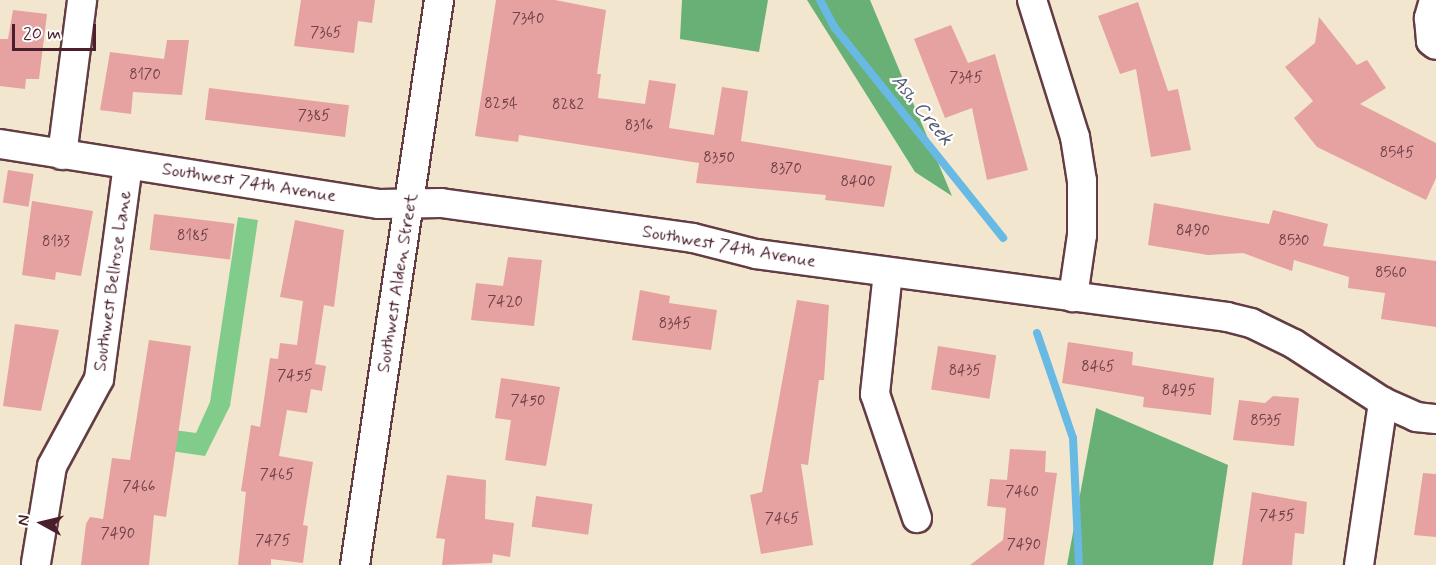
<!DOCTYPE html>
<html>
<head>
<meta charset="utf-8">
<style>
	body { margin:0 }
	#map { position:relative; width:1436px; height:565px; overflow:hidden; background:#f3e6ce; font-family:Mynerve,sans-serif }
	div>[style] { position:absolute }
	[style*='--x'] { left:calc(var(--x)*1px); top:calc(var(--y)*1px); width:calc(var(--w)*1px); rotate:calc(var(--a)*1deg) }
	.green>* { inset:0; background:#81cc8a }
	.forest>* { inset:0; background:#68b076 }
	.stream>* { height:8px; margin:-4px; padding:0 4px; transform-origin:4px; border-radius:4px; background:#68b9e3 }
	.building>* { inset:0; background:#e5a2a1; transform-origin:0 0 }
	.roads { filter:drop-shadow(2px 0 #633d43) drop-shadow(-2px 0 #633d43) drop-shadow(0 2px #633d43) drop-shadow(0 -2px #633d43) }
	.minor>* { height:28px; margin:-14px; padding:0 14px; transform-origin:14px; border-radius:14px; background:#fff }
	span { translate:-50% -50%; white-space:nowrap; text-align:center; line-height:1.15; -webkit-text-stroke:4.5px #fff; paint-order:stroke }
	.number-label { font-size:15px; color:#714048 }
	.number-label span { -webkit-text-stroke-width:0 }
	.street-label { font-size:18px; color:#4a1f2b }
	.water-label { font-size:20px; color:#565d75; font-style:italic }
	.north { position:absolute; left:12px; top:493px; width:60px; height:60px; -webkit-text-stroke:4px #fff; paint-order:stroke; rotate:278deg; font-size:16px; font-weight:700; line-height:24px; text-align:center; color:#4a1f2b }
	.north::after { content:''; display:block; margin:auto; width:21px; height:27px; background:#4a1f2b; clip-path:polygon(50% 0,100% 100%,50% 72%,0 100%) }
	.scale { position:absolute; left:12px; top:24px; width:84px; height:27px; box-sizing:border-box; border:3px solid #4a1f2b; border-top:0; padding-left:8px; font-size:18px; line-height:21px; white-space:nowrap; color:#4a1f2b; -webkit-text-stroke:4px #fff; paint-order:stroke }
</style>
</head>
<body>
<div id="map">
	<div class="green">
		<i style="clip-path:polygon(238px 217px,258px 220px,230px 406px,205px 456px,164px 450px,167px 429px,196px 433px,210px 402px)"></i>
	</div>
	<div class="forest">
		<i style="clip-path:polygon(682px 0,768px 0,759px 52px,680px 39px)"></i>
		<i style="clip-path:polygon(807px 0,870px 0,952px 196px,915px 172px)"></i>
		<i style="clip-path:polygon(1096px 408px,1228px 465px,1213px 565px,1067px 565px)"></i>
	</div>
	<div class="stream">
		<i style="--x:820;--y:0;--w:32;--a:62"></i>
		<i style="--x:835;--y:28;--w:269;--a:51.3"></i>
		<i style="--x:1037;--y:333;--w:111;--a:71.1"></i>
		<i style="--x:1073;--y:438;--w:127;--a:87.3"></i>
	</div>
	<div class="building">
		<i style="clip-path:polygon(301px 0,375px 0,372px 23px,358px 21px,354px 53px,294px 46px)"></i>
		<i style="clip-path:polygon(496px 0,555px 0,606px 10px,597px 74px,601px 74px,598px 98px,645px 104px,649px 80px,676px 84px,669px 128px,714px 135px,722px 87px,748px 91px,741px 141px,892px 166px,884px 207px,825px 200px,826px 195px,696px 183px,699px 163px,519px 135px,518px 142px,475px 136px)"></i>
		<i style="clip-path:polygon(1138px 2px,1168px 91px,1178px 89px,1191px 150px,1151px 157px,1136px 69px,1120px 74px,1098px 16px)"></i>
		<i style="clip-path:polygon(13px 10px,47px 14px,39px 79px,26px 79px,25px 89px,0 86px,0 39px,8px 39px)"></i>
		<i style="clip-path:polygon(1319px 17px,1357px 65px,1367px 60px,1386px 88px,1360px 104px,1436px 143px,1436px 178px,1426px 200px,1317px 147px,1294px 118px,1313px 101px,1285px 67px,1315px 43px)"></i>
		<i style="clip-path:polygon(951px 25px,968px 63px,995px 54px,1028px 170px,987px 180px,972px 108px,945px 118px,914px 39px)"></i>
		<i style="clip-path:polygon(167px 40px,189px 40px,182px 95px,133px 92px,131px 114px,100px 110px,110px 52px,164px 59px)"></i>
		<i style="left:209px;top:88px;width:141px;height:32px;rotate:7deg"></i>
		<i style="left:8px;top:170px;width:26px;height:33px;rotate:9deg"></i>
		<i style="clip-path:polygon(32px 201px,93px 211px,81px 276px,56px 272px,55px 280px,22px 275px)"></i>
		<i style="clip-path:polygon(1154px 203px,1269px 224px,1273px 210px,1328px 224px,1323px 246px,1436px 261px,1436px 327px,1381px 319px,1385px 293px,1348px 288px,1349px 277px,1294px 260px,1292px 271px,1243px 253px,1208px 255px,1148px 245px)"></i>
		<i style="left:154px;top:214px;width:81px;height:36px;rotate:7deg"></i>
		<i style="clip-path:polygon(295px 220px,344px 230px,334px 307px,324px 305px,315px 364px,326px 366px,322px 391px,311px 389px,307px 413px,287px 410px,279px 456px,313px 462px,303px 525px,308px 526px,303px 563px,271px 559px,271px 565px,238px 565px,246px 492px,241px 491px,251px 425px,260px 427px,270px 358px,278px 359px,280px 343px,297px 345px,303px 301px,280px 297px)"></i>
		<i style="clip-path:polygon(508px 257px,542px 260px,534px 326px,471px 320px,476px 283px,503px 286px)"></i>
		<i style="clip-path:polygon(640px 290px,670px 296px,669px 303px,717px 310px,711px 350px,632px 340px)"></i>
		<i style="clip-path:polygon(797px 300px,829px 305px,824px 380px,819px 380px,808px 465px,801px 464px,813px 545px,761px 554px,750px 495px,762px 492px)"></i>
		<i style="clip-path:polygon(15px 324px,59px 330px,41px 411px,3px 406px)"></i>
		<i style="clip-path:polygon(149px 340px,191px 346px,166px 517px,154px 515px,149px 565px,81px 565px,86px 524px,90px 517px,103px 519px,112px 458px,130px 460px)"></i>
		<i style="clip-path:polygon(1068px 342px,1133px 352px,1132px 365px,1214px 378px,1211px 415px,1143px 407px,1144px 397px,1062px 383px)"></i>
		<i style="left:938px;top:346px;width:59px;height:44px;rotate:9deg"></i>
		<i style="clip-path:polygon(501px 378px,560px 387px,546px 466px,505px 460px,511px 420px,495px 418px)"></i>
		<i style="clip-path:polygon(1273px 396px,1299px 398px,1294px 446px,1233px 440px,1239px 400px,1265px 403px)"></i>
		<i style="clip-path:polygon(1010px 449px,1046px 451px,1045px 472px,1057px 473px,1044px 565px,970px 565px,1003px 540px,1006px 508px,987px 506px,990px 479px,1007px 480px)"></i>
		<i style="clip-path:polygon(1423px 473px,1436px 474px,1436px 537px,1414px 535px)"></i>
		<i style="clip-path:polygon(447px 475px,486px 480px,485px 519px,514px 523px,510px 557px,493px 554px,492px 563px,442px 565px,445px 539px,436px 538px)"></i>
		<i style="clip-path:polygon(1252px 492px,1307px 502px,1304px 534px,1295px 533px,1292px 565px,1242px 565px)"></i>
		<i style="left:536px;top:496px;width:57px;height:31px;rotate:8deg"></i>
	</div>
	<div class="roads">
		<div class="minor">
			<i style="--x:1032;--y:0;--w:144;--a:72.6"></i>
			<i style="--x:1075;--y:137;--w:45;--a:81"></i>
			<i style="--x:1082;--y:181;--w:54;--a:90"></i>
			<i style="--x:1082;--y:235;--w:63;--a:98.3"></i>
			<i style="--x:1434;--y:0;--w:19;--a:106"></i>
			<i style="--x:1429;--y:18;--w:23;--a:85"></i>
			<i style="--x:1431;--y:41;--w:6;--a:39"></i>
			<i style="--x:0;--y:144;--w:384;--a:9"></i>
			<i style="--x:379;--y:204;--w:62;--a:-0.9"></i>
			<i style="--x:441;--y:203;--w:254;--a:7.9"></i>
			<i style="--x:693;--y:238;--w:65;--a:14.3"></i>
			<i style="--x:756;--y:254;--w:475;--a:7.6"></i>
			<i style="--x:1227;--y:317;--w:25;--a:14"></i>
			<i style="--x:1251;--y:323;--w:48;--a:26"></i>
			<i style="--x:1294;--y:344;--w:106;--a:33.1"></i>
			<i style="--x:1383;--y:402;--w:36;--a:24"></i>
			<i style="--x:1416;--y:417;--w:20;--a:6"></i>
			<i style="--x:62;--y:155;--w:156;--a:-82.6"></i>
			<i style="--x:888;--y:272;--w:123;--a:96.1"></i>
			<i style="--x:875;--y:394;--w:131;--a:71.3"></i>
			<i style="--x:36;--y:563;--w:98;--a:-80.6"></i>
			<i style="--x:52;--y:466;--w:99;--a:-61.6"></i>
			<i style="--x:99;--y:379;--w:216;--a:-82.3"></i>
			<i style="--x:355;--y:565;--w:571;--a:-81.54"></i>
			<i style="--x:1359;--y:565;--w:165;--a:-81.6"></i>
		</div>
	</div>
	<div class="number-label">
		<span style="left:528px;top:20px">7340</span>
		<span style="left:326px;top:34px">7365</span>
		<span style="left:145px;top:76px">8170</span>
		<span style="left:966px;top:79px">7345</span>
		<span style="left:501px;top:105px">8254</span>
		<span style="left:568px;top:106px">8282</span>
		<span style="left:314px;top:117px">7385</span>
		<span style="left:639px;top:127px">8316</span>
		<span style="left:1397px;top:154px">8545</span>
		<span style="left:719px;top:159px">8350</span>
		<span style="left:786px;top:170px">8370</span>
		<span style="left:858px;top:183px">8400</span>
		<span style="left:1193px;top:232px">8490</span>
		<span style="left:193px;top:237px">8185</span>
		<span style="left:1294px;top:242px">8530</span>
		<span style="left:56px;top:243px">8133</span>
		<span style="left:1391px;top:274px">8560</span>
		<span style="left:505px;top:303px">7420</span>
		<span style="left:675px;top:325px">8345</span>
		<span style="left:1098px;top:368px">8465</span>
		<span style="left:965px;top:372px">8435</span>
		<span style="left:295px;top:377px">7455</span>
		<span style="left:1179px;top:392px">8495</span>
		<span style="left:528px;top:402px">7450</span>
		<span style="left:1266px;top:422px">8535</span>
		<span style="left:277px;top:476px">7465</span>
		<span style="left:139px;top:488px">7466</span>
		<span style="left:1022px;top:493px">7460</span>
		<span style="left:1277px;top:517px">7455</span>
		<span style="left:782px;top:520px">7465</span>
		<span style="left:118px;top:535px">7490</span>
		<span style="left:273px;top:542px">7475</span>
		<span style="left:1024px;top:546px">7490</span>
	</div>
	<div class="street-label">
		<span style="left:249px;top:183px;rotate:9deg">Southwest 74th Avenue</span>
		<span style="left:729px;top:247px;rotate:10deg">Southwest 74th Avenue</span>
		<span style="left:113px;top:281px;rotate:-82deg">Southwest Bellrose Lane</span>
		<span style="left:398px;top:283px;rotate:-81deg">Southwest Alden Street</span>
	</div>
	<div class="water-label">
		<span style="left:922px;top:110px;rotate:51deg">Ash Creek</span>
	</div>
	<div class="north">N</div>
	<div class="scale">20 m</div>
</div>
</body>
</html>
